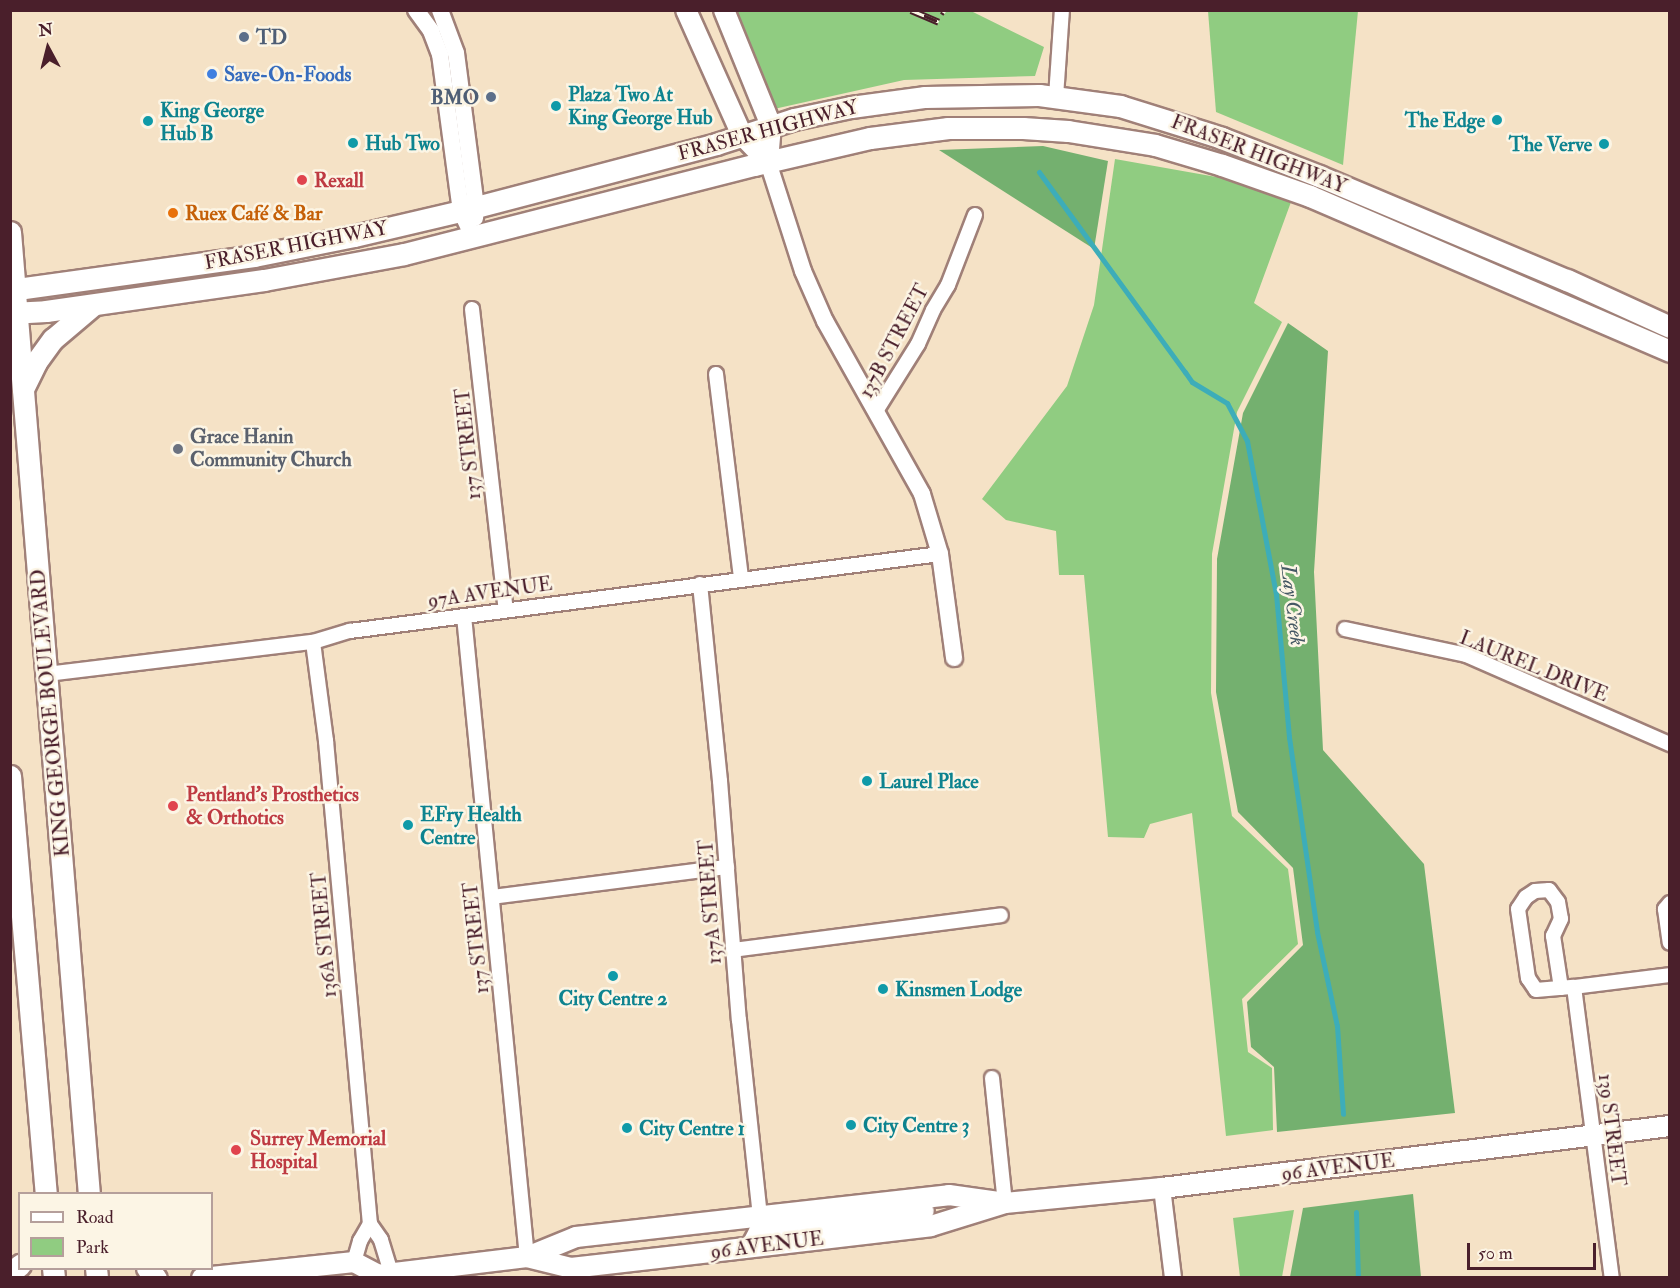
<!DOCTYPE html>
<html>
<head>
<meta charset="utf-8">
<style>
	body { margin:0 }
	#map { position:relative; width:1680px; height:1288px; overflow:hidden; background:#f5e2c6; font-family:"IM FELL Double Pica",serif }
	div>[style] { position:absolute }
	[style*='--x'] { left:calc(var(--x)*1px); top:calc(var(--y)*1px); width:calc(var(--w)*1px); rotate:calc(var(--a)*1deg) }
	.green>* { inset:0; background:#90cc81 }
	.forest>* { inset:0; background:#74b06f }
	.stream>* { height:5px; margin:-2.5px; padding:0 2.5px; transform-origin:2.5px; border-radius:2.5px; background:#3dadb9 }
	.roads { filter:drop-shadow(2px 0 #a08078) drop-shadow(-2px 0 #a08078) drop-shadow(0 2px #a08078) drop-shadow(0 -2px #a08078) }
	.minor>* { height:14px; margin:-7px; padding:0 7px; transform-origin:7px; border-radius:7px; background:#fff }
	.tertiary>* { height:16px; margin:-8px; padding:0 8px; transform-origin:8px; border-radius:8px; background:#fff }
	.secondary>* { height:20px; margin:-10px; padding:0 10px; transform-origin:10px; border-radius:10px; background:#fff }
	.primary>* { height:21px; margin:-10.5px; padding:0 10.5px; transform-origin:10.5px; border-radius:10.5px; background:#fff }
	.rail>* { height:7px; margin-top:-3.5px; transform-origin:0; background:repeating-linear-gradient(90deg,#fcf5e5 0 14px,#4a1f2b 0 28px); box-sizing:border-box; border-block:2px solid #4a1f2b }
	.dots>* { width:16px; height:16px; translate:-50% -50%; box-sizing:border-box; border:3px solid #fcf5e5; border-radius:50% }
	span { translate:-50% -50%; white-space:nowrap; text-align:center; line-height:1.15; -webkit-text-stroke:5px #fcf5e5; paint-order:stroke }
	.service-label { font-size:20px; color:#4e5e75; font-weight:700 }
	.left { translate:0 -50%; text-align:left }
	.right { translate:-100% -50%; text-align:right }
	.shop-label { font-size:20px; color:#366cbe; font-weight:700 }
	.culture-label { font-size:20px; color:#0d838f; font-weight:700 }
	.street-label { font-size:20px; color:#4a1f2b }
	.health-label { font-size:20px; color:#be3a42; font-weight:700 }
	.food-label { font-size:20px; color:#c56008; font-weight:700 }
	.worship-label { font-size:20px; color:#5b616d; font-weight:700 }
	.water-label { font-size:21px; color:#455864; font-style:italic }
	.frame { position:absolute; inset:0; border:12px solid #4a1f2b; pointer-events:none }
	.legend { position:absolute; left:18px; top:1192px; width:195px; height:78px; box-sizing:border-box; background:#fcf5e5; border:2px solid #b59f9b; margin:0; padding:8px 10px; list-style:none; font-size:18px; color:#4a1f2b }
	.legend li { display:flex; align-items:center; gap:12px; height:30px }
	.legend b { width:30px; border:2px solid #b59f9b }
	.north { position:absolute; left:18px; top:18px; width:60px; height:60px; -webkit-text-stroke:4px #fcf5e5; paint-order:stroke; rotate:353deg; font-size:16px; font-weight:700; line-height:24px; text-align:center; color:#4a1f2b }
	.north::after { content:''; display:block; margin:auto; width:21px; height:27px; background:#4a1f2b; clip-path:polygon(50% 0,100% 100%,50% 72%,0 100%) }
	.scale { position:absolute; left:1467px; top:1243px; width:129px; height:27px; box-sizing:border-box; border:3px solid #4a1f2b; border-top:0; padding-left:8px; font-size:18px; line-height:21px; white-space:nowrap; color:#4a1f2b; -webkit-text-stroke:4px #fcf5e5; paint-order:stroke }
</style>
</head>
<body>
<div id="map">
	<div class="green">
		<i style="clip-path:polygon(733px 11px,971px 11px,1044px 47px,1035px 76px,904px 80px,774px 109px)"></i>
		<i style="clip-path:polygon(1208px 11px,1358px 11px,1343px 165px,1216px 112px)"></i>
		<i style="clip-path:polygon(1115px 159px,1222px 178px,1291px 202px,1254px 303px,1282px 322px,1237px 412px,1212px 554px,1211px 693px,1232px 816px,1288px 869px,1298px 944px,1242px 999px,1248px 1052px,1272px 1068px,1273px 1130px,1226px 1136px,1192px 813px,1150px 824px,1144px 838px,1108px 837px,1084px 575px,1059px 575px,1056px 531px,1006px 520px,982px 499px,1067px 386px,1094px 305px)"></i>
		<i style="clip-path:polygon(1294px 1210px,1282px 1277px,1240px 1277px,1233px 1218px)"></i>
	</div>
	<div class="forest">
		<i style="clip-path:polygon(1043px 146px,1108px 161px,1094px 249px,939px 150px)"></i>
		<i style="clip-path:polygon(1288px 323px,1328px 351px,1314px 572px,1323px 750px,1424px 864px,1455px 1113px,1277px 1132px,1274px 1067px,1251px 1047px,1247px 1002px,1303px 945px,1293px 868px,1238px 812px,1216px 692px,1217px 559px,1243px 413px)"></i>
		<i style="clip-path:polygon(1413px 1194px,1421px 1277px,1290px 1277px,1303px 1208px)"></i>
	</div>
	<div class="stream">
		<i style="--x:1039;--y:172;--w:248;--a:53.9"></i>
		<i style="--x:1185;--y:372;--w:12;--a:55"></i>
		<i style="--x:1192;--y:382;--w:41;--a:31"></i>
		<i style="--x:1227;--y:403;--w:43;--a:62.2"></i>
		<i style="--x:1247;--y:441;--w:156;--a:79.3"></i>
		<i style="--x:1276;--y:594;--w:144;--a:84.8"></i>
		<i style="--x:1289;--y:737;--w:197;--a:81.8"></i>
		<i style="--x:1317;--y:932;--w:96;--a:78"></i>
		<i style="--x:1337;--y:1026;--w:88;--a:86.1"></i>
		<i style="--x:1356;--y:1212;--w:66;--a:88.3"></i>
	</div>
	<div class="roads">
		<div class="minor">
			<i style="--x:1056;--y:97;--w:87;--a:-86.1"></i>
			<i style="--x:472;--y:309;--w:303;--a:83.6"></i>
			<i style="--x:716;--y:374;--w:207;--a:83"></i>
			<i style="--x:876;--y:411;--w:79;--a:-57.9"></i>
			<i style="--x:918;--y:344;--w:37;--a:-66"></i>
			<i style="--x:933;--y:310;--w:29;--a:-59"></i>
			<i style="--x:948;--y:285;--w:75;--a:-68.9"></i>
			<i style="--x:700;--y:584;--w:198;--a:84.2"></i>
			<i style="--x:720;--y:781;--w:240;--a:85.5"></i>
			<i style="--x:739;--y:1020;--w:197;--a:83.9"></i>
			<i style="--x:464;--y:616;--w:644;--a:84.39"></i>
			<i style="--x:1345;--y:629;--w:124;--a:12.1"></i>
			<i style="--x:1466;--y:655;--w:223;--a:23.6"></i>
			<i style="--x:313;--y:642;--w:100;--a:82.5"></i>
			<i style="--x:326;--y:741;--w:485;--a:84.8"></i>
			<i style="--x:370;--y:1224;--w:19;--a:55"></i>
			<i style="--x:381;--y:1240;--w:34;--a:73"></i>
			<i style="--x:47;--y:674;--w:268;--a:-6.9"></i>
			<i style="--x:313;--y:642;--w:39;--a:-17"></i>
			<i style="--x:350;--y:631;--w:595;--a:-7.44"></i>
			<i style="--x:492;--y:897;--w:237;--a:-7.3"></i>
			<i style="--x:1670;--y:903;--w:8;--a:130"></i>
			<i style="--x:1665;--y:909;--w:34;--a:82"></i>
			<i style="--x:733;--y:950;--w:270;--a:-7.4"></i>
			<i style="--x:1574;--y:987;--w:293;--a:82.6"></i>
			<i style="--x:1561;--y:988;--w:53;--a:-98.7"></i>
			<i style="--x:1553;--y:936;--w:19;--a:-65"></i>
			<i style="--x:1561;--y:919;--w:17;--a:-100"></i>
			<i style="--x:1558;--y:902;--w:15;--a:-127"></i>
			<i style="--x:1549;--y:890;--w:14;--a:176"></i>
			<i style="--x:1535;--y:891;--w:11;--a:146"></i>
			<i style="--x:1526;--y:897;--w:14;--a:124"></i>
			<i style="--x:1518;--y:909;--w:70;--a:81.8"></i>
			<i style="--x:1528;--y:978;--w:14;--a:56"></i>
			<i style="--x:1536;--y:990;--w:38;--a:-5"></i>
			<i style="--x:1574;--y:987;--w:97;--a:-7.1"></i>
			<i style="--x:992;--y:1078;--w:126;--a:84.1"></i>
			<i style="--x:354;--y:1262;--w:22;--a:-74"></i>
			<i style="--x:360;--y:1241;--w:20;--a:-60"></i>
		</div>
		<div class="tertiary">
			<i style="--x:416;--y:10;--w:26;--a:54"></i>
			<i style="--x:431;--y:31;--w:25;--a:69"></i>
			<i style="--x:440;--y:54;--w:158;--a:82.4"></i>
			<i style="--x:461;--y:211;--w:29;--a:65"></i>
			<i style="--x:440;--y:10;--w:46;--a:69.6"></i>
			<i style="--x:456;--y:53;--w:155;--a:82.6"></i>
			<i style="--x:476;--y:207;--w:11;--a:95"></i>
			<i style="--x:768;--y:162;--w:114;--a:72.2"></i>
			<i style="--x:803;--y:271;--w:55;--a:66.3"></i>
			<i style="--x:825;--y:321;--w:198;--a:60.7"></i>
			<i style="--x:922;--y:494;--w:63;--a:73.3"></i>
			<i style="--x:940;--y:554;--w:105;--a:82.3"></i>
			<i style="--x:1162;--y:1188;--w:91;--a:83"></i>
		</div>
		<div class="secondary">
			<i style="--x:686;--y:10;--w:137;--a:65.9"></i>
			<i style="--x:742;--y:135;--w:37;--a:46"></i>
			<i style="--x:724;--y:10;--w:125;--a:67.9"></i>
			<i style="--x:771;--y:126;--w:36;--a:95"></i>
			<i style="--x:751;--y:1247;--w:17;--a:-62"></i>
			<i style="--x:759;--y:1232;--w:166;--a:-7.3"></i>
			<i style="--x:527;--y:1257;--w:45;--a:14"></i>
			<i style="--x:571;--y:1268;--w:158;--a:-6.5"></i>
			<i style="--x:728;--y:1250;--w:204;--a:-6.7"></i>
			<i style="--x:931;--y:1226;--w:77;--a:-17.3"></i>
			<i style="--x:1005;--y:1203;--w:158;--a:-5.5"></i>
			<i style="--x:1162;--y:1188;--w:512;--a:-6.96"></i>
			<i style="--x:202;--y:1278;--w:153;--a:-6"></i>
			<i style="--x:354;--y:1262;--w:27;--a:28"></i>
			<i style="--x:373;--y:1278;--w:6;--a:-31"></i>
			<i style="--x:378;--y:1275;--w:150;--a:-6.9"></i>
			<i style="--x:527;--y:1257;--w:53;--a:-22.2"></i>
			<i style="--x:576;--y:1237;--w:375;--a:-6.4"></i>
			<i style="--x:949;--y:1195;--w:50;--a:8"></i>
		</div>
		<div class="primary">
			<i style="--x:10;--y:232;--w:965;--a:85.31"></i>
			<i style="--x:10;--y:290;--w:246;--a:-7.9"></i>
			<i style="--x:254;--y:256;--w:102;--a:-11.3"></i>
			<i style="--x:354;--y:236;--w:110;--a:-13.2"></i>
			<i style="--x:461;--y:211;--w:264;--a:-14.7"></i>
			<i style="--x:716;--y:144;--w:82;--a:-17.8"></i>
			<i style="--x:794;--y:119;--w:58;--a:-11.9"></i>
			<i style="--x:851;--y:107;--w:75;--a:-7.7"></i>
			<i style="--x:925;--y:97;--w:114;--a:-1"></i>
			<i style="--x:1039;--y:95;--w:82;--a:7.7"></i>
			<i style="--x:1120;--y:106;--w:107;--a:17.4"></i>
			<i style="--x:1222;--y:138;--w:104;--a:21.4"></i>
			<i style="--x:1319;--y:176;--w:269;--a:22.8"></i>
			<i style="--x:1567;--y:280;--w:113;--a:24.5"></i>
			<i style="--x:10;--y:313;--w:36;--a:-3"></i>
			<i style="--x:46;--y:311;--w:220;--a:-8.1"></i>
			<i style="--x:264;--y:280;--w:142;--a:-10.5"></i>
			<i style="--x:404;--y:254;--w:361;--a:-14.3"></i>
			<i style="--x:754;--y:165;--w:119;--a:-13.1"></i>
			<i style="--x:870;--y:138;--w:79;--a:-7.3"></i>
			<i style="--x:948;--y:128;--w:75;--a:0"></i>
			<i style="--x:1023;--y:128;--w:45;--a:3.8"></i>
			<i style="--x:1068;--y:131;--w:88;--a:9.1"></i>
			<i style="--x:1155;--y:145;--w:70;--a:16.6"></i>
			<i style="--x:1222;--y:165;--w:93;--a:19.4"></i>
			<i style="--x:1310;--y:196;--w:392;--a:23.3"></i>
			<i style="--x:23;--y:389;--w:30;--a:-64"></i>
			<i style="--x:36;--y:362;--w:29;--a:-54"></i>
			<i style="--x:53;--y:339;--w:51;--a:-40.2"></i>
			<i style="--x:10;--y:776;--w:420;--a:85.1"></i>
			<i style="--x:53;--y:1268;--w:10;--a:84"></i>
			<i style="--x:96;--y:1268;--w:10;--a:84"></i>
			<i style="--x:147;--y:1268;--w:13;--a:48"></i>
			<i style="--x:10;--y:1273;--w:13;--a:-39"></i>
		</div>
	</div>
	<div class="rail">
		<i style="--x:911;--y:10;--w:30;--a:23"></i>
		<i style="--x:942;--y:10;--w:4;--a:34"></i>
	</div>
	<div class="dots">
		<i style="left:244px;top:37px;background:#5c6f8a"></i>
		<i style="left:212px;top:74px;background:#3f7fe0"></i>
		<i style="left:491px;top:97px;background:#5c6f8a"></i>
		<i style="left:556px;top:106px;background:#0f9aa8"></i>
		<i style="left:1497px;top:120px;background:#0f9aa8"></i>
		<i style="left:148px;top:121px;background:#0f9aa8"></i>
		<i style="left:353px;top:143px;background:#0f9aa8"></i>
		<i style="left:1604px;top:144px;background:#0f9aa8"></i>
		<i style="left:302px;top:180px;background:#e0444e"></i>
		<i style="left:173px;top:213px;background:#e8710a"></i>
		<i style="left:178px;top:449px;background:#6b7280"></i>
		<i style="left:867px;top:781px;background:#0f9aa8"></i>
		<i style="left:173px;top:806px;background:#e0444e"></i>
		<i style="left:408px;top:825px;background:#0f9aa8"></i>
		<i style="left:613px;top:976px;background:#0f9aa8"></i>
		<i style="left:883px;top:989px;background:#0f9aa8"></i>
		<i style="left:851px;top:1125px;background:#0f9aa8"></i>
		<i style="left:627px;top:1128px;background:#0f9aa8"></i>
		<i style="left:236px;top:1150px;background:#e0444e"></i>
	</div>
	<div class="service-label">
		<span class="left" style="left:256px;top:37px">TD</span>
		<span class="right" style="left:479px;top:97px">BMO</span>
	</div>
	<div class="shop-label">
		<span class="left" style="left:224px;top:74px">Save-On-Foods</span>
	</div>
	<div class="culture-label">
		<span class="left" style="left:568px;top:106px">Plaza Two At<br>King George Hub</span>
		<span class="left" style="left:160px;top:122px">King George<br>Hub B</span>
		<span class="right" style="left:1485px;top:120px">The Edge</span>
		<span class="left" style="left:365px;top:143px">Hub Two</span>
		<span class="right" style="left:1592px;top:144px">The Verve</span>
		<span class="left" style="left:879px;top:781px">Laurel Place</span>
		<span class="left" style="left:420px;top:826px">EFry Health<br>Centre</span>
		<span class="left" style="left:895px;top:989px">Kinsmen Lodge</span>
		<span style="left:613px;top:998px">City Centre 2</span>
		<span class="left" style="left:863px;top:1125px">City Centre 3</span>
		<span class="left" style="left:639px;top:1128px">City Centre 1</span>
	</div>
	<div class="street-label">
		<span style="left:768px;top:130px;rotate:-15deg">FRASER HIGHWAY</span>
		<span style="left:1259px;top:154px;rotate:21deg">FRASER HIGHWAY</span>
		<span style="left:296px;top:245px;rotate:-11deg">FRASER HIGHWAY</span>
		<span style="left:894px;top:341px;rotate:-62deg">137B STREET</span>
		<span style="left:468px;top:444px;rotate:-96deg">137 STREET</span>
		<span style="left:490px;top:592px;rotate:-8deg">97A AVENUE</span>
		<span style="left:1534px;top:666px;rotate:22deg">LAUREL DRIVE</span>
		<span style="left:50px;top:713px;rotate:-95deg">KING GEORGE BOULEVARD</span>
		<span style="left:710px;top:902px;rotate:-94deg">137A STREET</span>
		<span style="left:324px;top:935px;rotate:-95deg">136A STREET</span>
		<span style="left:476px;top:938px;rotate:-96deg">137 STREET</span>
		<span style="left:1612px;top:1130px;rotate:83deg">139 STREET</span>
		<span style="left:1338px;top:1167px;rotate:-7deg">96 AVENUE</span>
		<span style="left:767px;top:1245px;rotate:-7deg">96 AVENUE</span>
	</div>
	<div class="health-label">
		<span class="left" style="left:314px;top:180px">Rexall</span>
		<span class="left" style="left:186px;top:806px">Pentland's Prosthetics<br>&amp; Orthotics</span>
		<span class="left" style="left:250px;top:1150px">Surrey Memorial<br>Hospital</span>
	</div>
	<div class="food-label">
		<span class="left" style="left:185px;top:213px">Ruex Café &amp; Bar</span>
	</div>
	<div class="worship-label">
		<span class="left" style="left:190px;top:448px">Grace Hanin<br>Community Church</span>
	</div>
	<div class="water-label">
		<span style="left:1292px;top:605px;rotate:83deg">Lay Creek</span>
	</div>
	<div class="frame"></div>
	<ul class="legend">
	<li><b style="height:8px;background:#fff"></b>Road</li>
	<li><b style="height:16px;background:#90cc81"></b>Park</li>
	</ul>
	<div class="north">N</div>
	<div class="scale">50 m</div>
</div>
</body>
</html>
